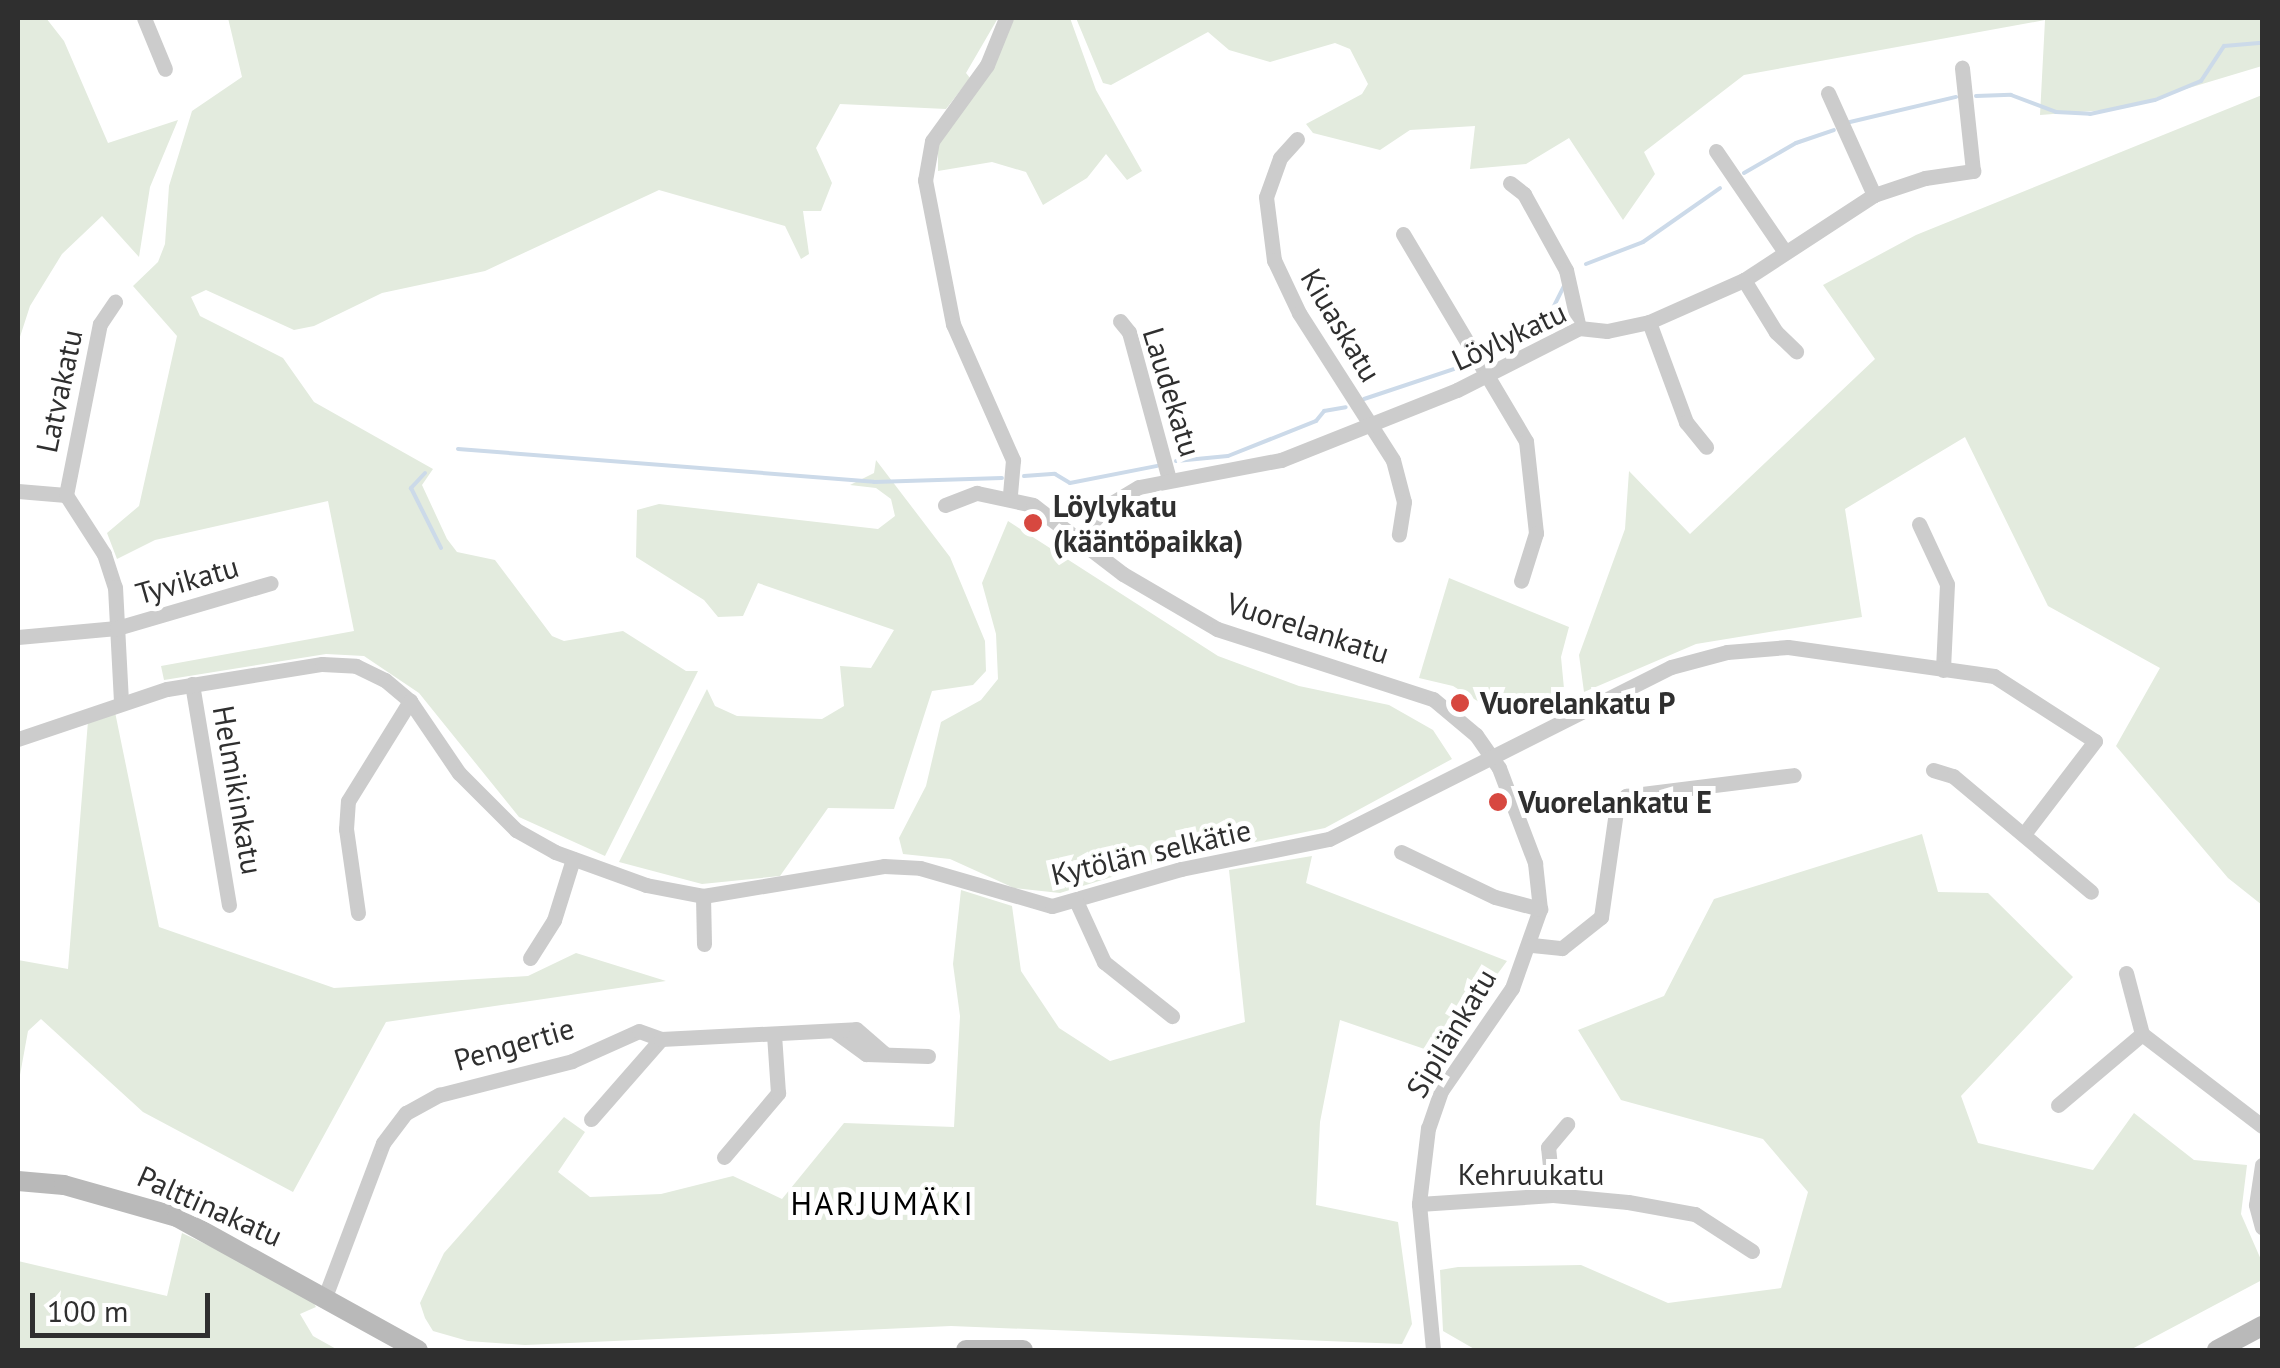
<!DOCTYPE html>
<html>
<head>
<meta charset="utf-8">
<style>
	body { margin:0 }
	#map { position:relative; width:2280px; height:1368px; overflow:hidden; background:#fff; font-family:"PT Sans",sans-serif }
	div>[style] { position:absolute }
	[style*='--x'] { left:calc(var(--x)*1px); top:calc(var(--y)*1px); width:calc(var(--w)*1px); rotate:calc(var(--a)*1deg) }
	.green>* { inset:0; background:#e3ebde }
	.stream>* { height:4px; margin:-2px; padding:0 2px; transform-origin:2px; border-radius:2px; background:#ccdae9 }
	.street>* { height:15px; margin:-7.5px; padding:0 7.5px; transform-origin:7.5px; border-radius:7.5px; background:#ccc }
	.secondary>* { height:20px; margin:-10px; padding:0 10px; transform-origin:10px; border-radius:10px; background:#b9b9b9 }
	.dots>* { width:28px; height:28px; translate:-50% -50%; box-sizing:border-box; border:5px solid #fff; border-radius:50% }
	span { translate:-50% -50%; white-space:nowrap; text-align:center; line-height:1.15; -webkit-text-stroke:10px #fff; paint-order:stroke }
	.street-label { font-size:30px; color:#2f2f2f }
	.poi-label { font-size:30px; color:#2f2f2f; font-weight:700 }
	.left { translate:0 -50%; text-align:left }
	.neighbourhood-label { font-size:32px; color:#000; letter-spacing:2.5px }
	.frame { position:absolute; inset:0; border:20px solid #2f2f2f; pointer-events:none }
	.scale { position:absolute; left:30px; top:1293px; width:180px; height:45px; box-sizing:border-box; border:5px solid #2f2f2f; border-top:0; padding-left:12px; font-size:30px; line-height:35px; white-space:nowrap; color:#2f2f2f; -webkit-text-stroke:8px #fff; paint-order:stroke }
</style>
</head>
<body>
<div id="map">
	<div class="green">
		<i style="clip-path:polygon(18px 18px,46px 18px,64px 41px,108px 143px,178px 120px,150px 187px,139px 257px,102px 216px,62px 254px,30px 306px,18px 343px)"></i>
		<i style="clip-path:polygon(228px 18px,998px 18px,966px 73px,970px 78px,946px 109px,840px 104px,816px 148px,832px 183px,821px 211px,803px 211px,809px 254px,801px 259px,785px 226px,659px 190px,485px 271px,382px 293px,314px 326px,294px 330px,206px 290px,191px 297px,200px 316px,283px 358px,314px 402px,433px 469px,422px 485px,447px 539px,457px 552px,495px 560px,552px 636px,564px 641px,623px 631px,686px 671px,698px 671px,605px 856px,519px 817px,419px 693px,364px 656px,326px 654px,164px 680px,161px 666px,354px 631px,328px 501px,155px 540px,117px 559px,107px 533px,139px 506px,177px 336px,133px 286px,158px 262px,165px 244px,169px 186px,192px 111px,242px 77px)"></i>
		<i style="clip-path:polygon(1014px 18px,1070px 18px,1096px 90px,1142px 171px,1127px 180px,1106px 154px,1087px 178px,1043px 205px,1026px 172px,992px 162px,938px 171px,938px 145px,997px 58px)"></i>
		<i style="clip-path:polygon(1076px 18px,2262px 18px,2262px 66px,2119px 109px,2040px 115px,2045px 20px,1744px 75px,1644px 152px,1655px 174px,1623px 220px,1569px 138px,1526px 164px,1470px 169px,1475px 126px,1410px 130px,1380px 150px,1313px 133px,1306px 124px,1362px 94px,1368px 84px,1350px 49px,1335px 43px,1270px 62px,1229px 50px,1208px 32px,1111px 85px,1103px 83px)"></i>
		<i style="clip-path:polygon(2262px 95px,2262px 905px,2228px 878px,2116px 746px,2160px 668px,2048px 606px,1965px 437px,1845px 509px,1862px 617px,1696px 644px,1584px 692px,1579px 655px,1625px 529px,1629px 471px,1690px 534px,1875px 359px,1823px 285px,1916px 235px)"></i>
		<i style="clip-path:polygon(876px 460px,950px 557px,985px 641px,986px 671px,973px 685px,932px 691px,894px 809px,828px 808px,780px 876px,702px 884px,619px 862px,707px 689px,715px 706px,737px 716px,822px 719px,844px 706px,840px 666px,871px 668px,894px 630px,758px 583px,743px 616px,718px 617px,704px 600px,636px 557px,637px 510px,659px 504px,878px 529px,895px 516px,891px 499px,876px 488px,850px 485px,874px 473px)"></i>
		<i style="clip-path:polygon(1008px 521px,1218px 656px,1299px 686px,1389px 705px,1433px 730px,1452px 759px,1325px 828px,1167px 860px,1060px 893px,1014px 888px,950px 859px,903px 854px,899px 838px,926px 786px,941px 722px,981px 700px,998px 679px,996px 634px,982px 583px)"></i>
		<i style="clip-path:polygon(1449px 578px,1569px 627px,1561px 657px,1565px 699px,1536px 716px,1523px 695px,1492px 710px,1453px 686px,1419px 678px)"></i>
		<i style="clip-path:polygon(115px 712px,159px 927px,334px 988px,528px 976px,576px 953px,666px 981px,386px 1022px,293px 1192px,143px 1112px,41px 1019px,28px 1031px,18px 1086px,18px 960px,68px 969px,88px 721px)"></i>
		<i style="clip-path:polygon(1922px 834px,1938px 892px,1988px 893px,2073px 977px,1961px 1096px,1978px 1143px,2093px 1170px,2134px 1113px,2194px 1160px,2247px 1165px,2241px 1214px,2262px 1262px,2262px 1280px,2130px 1350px,1476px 1350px,1443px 1331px,1440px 1270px,1458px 1267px,1581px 1265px,1668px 1303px,1781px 1288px,1808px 1192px,1763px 1139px,1621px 1100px,1578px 1030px,1664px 996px,1714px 899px)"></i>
		<i style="clip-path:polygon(1312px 856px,1306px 883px,1507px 961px,1439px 1054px,1340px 1020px,1320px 1122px,1316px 1205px,1398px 1222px,1412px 1324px,1402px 1344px,951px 1326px,525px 1345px,468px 1341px,433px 1331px,425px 1318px,420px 1303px,444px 1253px,564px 1117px,585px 1132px,558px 1172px,590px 1197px,661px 1194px,733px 1176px,782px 1199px,844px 1123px,954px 1127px,960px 1016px,953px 964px,961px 890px,1012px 906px,1021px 971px,1059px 1028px,1110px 1061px,1245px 1022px,1229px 870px)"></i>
		<i style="clip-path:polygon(182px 1233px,308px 1292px,316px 1307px,300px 1314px,313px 1336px,338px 1350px,18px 1350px,18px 1261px,167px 1296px)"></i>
	</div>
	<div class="stream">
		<i style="--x:1976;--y:96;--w:35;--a:-2"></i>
		<i style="--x:2011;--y:95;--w:48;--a:20.7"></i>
		<i style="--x:2056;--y:112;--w:34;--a:3"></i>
		<i style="--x:2090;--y:114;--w:66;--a:-12.2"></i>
		<i style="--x:2155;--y:100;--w:50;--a:-22.4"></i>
		<i style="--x:2201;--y:81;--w:42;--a:-56.7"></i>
		<i style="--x:2224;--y:46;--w:38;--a:-5"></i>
		<i style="--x:1850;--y:122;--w:109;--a:-13.3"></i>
		<i style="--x:1744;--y:173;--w:60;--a:-30"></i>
		<i style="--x:1796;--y:143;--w:40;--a:-18.9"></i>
		<i style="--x:1586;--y:264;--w:61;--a:-21.1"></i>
		<i style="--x:1643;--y:242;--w:94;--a:-35"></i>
		<i style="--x:1488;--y:356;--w:65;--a:-29.3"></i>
		<i style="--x:1545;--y:324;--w:42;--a:-63.4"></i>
		<i style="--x:1364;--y:399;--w:111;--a:-18.4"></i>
		<i style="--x:458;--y:449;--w:417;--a:4.5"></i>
		<i style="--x:874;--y:482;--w:128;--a:-1.8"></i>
		<i style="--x:1176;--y:461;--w:52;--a:-5.5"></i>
		<i style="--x:1228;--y:456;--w:95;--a:-21.7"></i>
		<i style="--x:1316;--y:421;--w:13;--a:-51"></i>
		<i style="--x:1324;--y:411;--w:22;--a:-10"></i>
		<i style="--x:425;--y:473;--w:21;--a:133"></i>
		<i style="--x:411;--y:488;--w:67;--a:63.4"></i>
		<i style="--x:1024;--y:476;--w:31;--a:-4"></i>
		<i style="--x:1055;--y:474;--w:17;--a:31"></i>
		<i style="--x:1070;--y:483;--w:89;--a:-11.1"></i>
	</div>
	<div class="street">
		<i style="--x:144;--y:18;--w:55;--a:67.6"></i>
		<i style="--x:1006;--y:18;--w:51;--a:112"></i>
		<i style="--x:987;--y:65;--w:94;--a:125.9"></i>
		<i style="--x:932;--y:141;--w:40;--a:100"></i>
		<i style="--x:925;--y:180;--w:147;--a:79"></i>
		<i style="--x:953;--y:324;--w:149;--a:66.2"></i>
		<i style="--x:1013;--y:460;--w:37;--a:95"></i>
		<i style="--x:1828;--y:93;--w:112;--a:65.7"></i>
		<i style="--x:1297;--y:139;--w:25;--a:132"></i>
		<i style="--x:1280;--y:158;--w:41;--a:109.7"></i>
		<i style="--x:1266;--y:197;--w:64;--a:82.8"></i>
		<i style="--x:1274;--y:260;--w:59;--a:64.7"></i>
		<i style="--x:1299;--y:313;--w:174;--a:57.4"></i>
		<i style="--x:1393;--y:460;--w:43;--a:75.3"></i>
		<i style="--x:1404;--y:502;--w:33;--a:99"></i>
		<i style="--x:1716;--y:151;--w:122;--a:55.7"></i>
		<i style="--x:1510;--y:183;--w:18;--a:38"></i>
		<i style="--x:1524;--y:194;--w:87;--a:61.1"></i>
		<i style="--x:1566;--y:270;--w:59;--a:77.4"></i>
		<i style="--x:1403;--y:234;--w:241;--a:59.3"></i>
		<i style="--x:1526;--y:441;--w:93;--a:83.8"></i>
		<i style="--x:1536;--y:533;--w:50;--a:107.4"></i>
		<i style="--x:1744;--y:280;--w:61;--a:58.4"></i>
		<i style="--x:1776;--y:332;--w:28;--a:44"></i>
		<i style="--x:1120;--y:321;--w:14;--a:51"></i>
		<i style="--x:1129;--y:332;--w:152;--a:74.8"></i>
		<i style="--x:1649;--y:322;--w:107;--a:69.7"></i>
		<i style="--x:1686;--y:422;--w:32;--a:51"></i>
		<i style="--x:18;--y:491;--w:48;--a:4.8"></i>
		<i style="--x:66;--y:495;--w:70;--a:57.2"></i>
		<i style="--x:104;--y:554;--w:35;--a:72"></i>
		<i style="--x:115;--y:587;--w:115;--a:87"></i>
		<i style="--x:66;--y:495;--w:174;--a:-78.8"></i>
		<i style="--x:100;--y:324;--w:27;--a:-56"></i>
		<i style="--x:945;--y:505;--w:34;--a:-21"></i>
		<i style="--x:977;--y:493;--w:57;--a:12.1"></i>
		<i style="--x:1033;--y:505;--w:113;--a:37.5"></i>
		<i style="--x:1123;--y:574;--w:109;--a:30.3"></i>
		<i style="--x:1217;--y:629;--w:227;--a:18"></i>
		<i style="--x:1433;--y:699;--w:56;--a:39.9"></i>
		<i style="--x:1476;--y:735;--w:40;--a:55.1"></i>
		<i style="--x:1499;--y:768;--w:102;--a:69.2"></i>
		<i style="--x:1535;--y:863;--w:46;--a:83.8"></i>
		<i style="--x:1540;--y:909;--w:84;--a:109.5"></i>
		<i style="--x:1512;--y:988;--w:125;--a:124.6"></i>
		<i style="--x:1441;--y:1091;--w:39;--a:109"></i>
		<i style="--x:1428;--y:1128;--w:77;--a:96.8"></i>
		<i style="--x:1419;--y:1204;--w:147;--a:84.5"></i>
		<i style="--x:1919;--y:524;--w:66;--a:65"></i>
		<i style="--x:1947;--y:584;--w:86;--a:92.7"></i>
		<i style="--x:1079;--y:537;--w:42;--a:-47.9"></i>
		<i style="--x:1107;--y:506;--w:37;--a:-31"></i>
		<i style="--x:1139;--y:487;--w:145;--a:-10.8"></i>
		<i style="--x:1281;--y:460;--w:189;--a:-21.7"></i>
		<i style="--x:1457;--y:390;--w:137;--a:-26.9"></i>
		<i style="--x:1579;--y:328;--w:28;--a:6"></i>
		<i style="--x:1607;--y:331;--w:43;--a:-12.1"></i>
		<i style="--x:1649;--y:322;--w:104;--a:-23.9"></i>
		<i style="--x:1744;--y:280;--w:155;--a:-33.2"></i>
		<i style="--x:1874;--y:195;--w:54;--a:-18.4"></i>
		<i style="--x:1925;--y:178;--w:49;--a:-8.3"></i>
		<i style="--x:1973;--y:171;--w:104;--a:-96.1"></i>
		<i style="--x:18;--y:637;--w:99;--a:-5.2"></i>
		<i style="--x:117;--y:628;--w:160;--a:-16.3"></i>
		<i style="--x:192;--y:684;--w:224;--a:80.5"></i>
		<i style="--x:18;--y:739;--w:157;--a:-18.6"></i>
		<i style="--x:167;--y:689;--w:157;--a:-9.2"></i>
		<i style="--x:322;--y:664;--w:34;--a:3"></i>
		<i style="--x:356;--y:666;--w:32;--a:26"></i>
		<i style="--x:385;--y:680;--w:33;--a:40"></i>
		<i style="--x:410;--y:701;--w:87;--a:55.8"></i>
		<i style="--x:459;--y:773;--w:81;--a:45"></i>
		<i style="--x:516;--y:830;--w:45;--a:29.4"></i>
		<i style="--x:555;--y:852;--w:97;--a:19.9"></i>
		<i style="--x:646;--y:885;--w:58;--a:10.9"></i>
		<i style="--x:703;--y:896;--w:183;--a:-9.4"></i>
		<i style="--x:884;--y:866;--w:36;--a:3"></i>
		<i style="--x:920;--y:868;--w:137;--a:16.1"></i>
		<i style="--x:1052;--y:906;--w:134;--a:-16"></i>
		<i style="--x:1181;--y:869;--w:151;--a:-11.5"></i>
		<i style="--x:1329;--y:839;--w:383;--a:-26.7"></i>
		<i style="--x:1671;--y:667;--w:58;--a:-15"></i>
		<i style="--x:1727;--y:652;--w:61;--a:-4.7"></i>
		<i style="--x:1788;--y:647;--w:208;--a:8"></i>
		<i style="--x:1994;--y:676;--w:120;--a:32.8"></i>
		<i style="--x:2095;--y:741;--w:117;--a:127.4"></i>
		<i style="--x:1933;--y:770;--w:21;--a:17"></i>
		<i style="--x:1953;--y:776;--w:180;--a:40"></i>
		<i style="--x:1401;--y:852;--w:104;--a:25.6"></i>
		<i style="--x:1495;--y:897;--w:47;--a:14.9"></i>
		<i style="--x:703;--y:896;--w:48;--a:88.8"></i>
		<i style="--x:1077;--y:903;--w:65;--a:65.4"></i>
		<i style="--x:1104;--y:962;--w:87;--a:38.5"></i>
		<i style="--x:358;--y:913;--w:85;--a:-98.1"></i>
		<i style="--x:346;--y:829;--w:28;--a:-86"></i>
		<i style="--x:348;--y:801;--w:118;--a:-58.2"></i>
		<i style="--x:1532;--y:945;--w:30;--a:6"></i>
		<i style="--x:1562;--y:948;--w:50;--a:-38.5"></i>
		<i style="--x:1601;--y:917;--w:106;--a:-81.9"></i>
		<i style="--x:1616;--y:812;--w:19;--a:-58"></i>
		<i style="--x:1626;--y:796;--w:169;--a:-7.1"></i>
		<i style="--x:530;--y:958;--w:45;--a:-57.7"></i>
		<i style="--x:554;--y:920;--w:64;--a:-72.7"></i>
		<i style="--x:2126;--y:973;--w:63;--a:75.3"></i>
		<i style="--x:2142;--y:1034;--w:151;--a:37.5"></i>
		<i style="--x:837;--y:1033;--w:36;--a:36"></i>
		<i style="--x:866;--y:1054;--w:62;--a:1.8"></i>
		<i style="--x:2058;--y:1105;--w:110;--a:-40.2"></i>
		<i style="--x:591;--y:1119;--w:106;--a:-48.8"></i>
		<i style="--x:724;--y:1157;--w:84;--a:-49.8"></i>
		<i style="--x:778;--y:1093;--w:58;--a:-93.9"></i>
		<i style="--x:2262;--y:1165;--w:40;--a:98.5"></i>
		<i style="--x:2256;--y:1205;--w:23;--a:75"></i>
		<i style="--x:1553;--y:1195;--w:48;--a:-95.9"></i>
		<i style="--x:1548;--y:1147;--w:30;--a:-50"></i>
		<i style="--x:1419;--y:1204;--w:134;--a:-3.8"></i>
		<i style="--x:1553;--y:1195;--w:75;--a:5.3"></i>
		<i style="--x:1628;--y:1202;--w:68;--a:10.2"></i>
		<i style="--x:1695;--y:1214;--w:68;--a:33"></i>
		<i style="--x:326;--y:1294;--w:161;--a:-69.3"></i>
		<i style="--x:383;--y:1143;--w:38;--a:-53"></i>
		<i style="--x:406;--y:1113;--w:38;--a:-29"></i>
		<i style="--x:439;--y:1095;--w:137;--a:-14.3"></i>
		<i style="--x:572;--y:1061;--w:73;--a:-24.1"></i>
		<i style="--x:639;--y:1031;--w:23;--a:20"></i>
		<i style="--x:661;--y:1039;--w:195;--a:-2.9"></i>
		<i style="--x:856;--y:1029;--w:37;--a:41"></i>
	</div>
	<div class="secondary">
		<i style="--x:18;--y:1181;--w:46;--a:5"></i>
		<i style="--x:64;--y:1185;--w:117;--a:15.8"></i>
		<i style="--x:177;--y:1217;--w:275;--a:28.9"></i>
		<i style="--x:966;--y:1350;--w:57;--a:0"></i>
		<i style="--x:2217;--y:1350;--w:51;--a:-28.1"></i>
	</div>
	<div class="dots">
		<i style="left:1033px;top:523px;background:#d74840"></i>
		<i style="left:1460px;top:703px;background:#d74840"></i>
		<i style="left:1498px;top:802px;background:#d74840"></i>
	</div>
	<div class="street-label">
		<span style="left:1341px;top:325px;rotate:59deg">Kiuaskatu</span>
		<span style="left:1509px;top:336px;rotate:-25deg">Löylykatu</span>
		<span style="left:59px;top:391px;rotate:-78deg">Latvakatu</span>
		<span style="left:1172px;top:392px;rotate:73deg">Laudekatu</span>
		<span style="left:187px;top:580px;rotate:-16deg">Tyvikatu</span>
		<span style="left:1308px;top:628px;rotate:18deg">Vuorelankatu</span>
		<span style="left:238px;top:790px;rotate:80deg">Helmikinkatu</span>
		<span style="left:1151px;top:852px;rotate:-13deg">Kytölän selkätie</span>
		<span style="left:1451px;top:1033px;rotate:-59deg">Sipilänkatu</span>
		<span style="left:514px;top:1044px;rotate:-16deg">Pengertie</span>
		<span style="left:1531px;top:1174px">Kehruukatu</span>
		<span style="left:210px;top:1206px;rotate:24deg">Palttinakatu</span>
	</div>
	<div class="poi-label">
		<span class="left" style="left:1053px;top:523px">Löylykatu<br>(kääntöpaikka)</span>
		<span class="left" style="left:1480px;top:703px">Vuorelankatu P</span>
		<span class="left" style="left:1518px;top:802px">Vuorelankatu E</span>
	</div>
	<div class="neighbourhood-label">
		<span style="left:883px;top:1203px">HARJUMÄKI</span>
	</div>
	<div class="frame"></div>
	<div class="scale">100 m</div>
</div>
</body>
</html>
